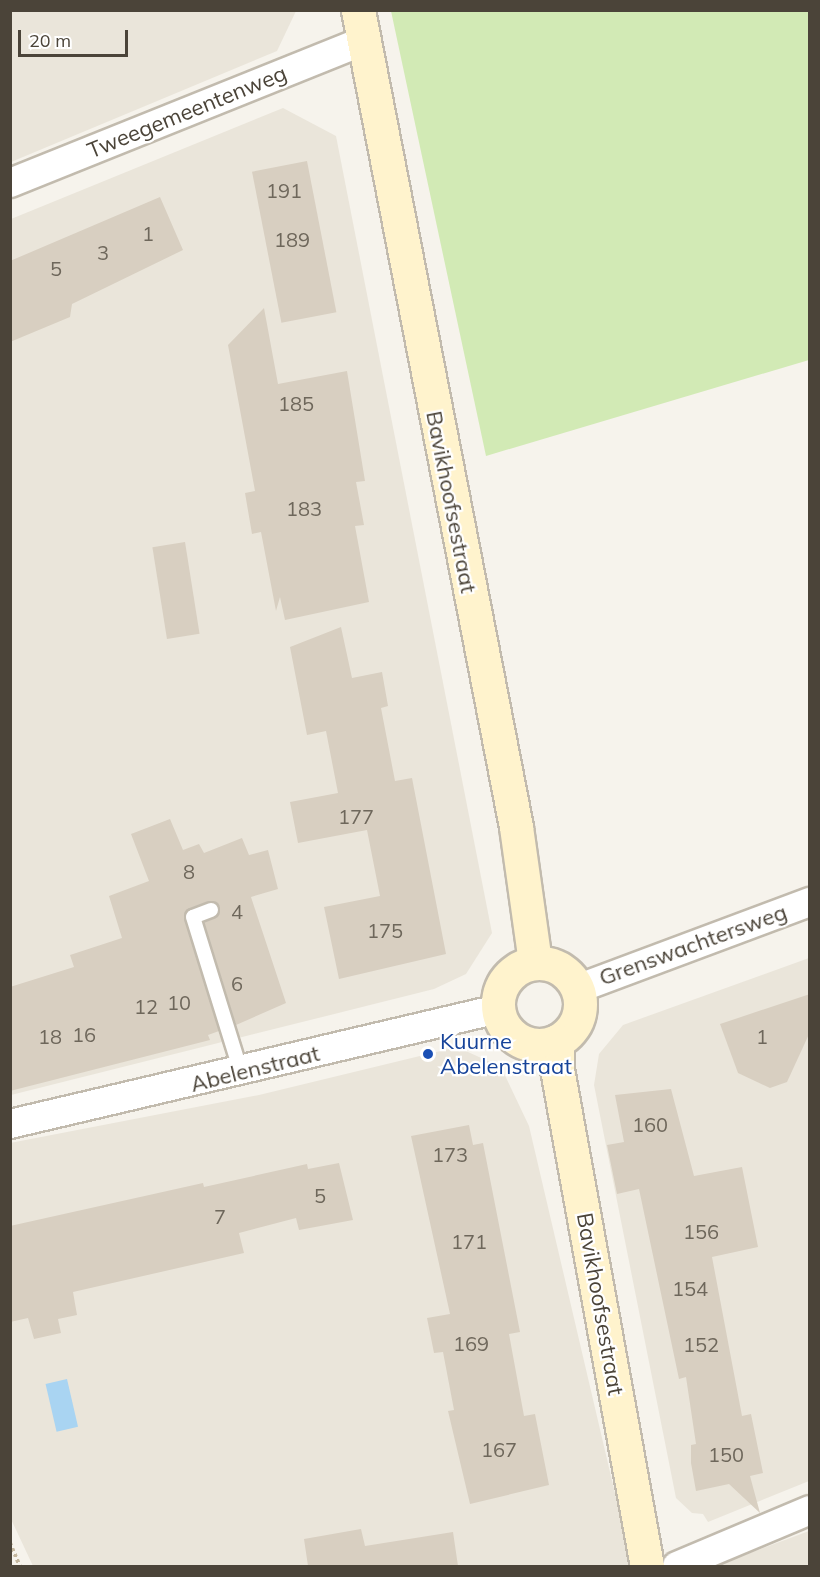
<!DOCTYPE html>
<html>
<head>
<meta charset="utf-8">
<style>
	body { margin:0 }
	#map { position:relative; width:820px; height:1577px; overflow:hidden; background:#f6f3ec; font-family:Mulish,sans-serif }
	div>[style] { position:absolute }
	[style*='--x'] { left:calc(var(--x)*1px); top:calc(var(--y)*1px); width:calc(var(--w)*1px); rotate:calc(var(--a)*1deg) }
	.residential>* { inset:0; background:#eae5da }
	.green>* { inset:0; background:#d2eab5 }
	.water>* { inset:0; background:#a9d4f2; transform-origin:0 0 }
	.building>* { inset:0; background:#d8cfc1; transform-origin:0 0 }
	.path>* { height:4px; margin-top:-2px; transform-origin:0; background:repeating-linear-gradient(90deg,#c4b79f 0 3px,transparent 0 6px) }
	.roads { filter:drop-shadow(2px 0 #c2bbae) drop-shadow(-2px 0 #c2bbae) drop-shadow(0 2px #c2bbae) drop-shadow(0 -2px #c2bbae) }
	.lane>* { height:14px; margin:-7px; padding:0 7px; transform-origin:7px; border-radius:7px; background:#fff }
	.street>* { height:28px; margin:-14px; padding:0 14px; transform-origin:14px; border-radius:14px; background:#fff }
	.secondary>* { height:33px; margin:-16.5px; padding:0 16.5px; transform-origin:16.5px; border-radius:16.5px; background:#fff3cd }
	.secondary>.ring { margin:-16.5px; padding:0; box-sizing:content-box; background:none; border:33px solid #fff3cd; border-radius:50% }
	.dots>* { width:16px; height:16px; translate:-50% -50%; box-sizing:border-box; border:3px solid #fff; border-radius:50% }
	span { translate:-50% -50%; white-space:nowrap; text-align:center; line-height:1.15; -webkit-text-stroke:4.5px #fff; paint-order:stroke }
	.number-label { font-size:20px; color:#6e675b }
	.number-label span { -webkit-text-stroke-width:0 }
	.street-label { font-size:22px; color:#4b4439 }
	.transit-label { font-size:22px; color:#164399 }
	.left { translate:0 -50%; text-align:left }
	.frame { position:absolute; inset:0; border:12px solid #4b4439; pointer-events:none }
	.scale { position:absolute; left:18px; top:30px; width:110px; height:27px; box-sizing:border-box; border:3px solid #4b4439; border-top:0; padding-left:8px; font-size:18px; line-height:21px; white-space:nowrap; color:#4b4439; -webkit-text-stroke:4px #fff; paint-order:stroke }
</style>
</head>
<body>
<div id="map">
	<div class="residential">
		<i style="clip-path:polygon(11px 10px,296px 10px,296px 11px,277px 51px,11px 162px)"></i>
		<i style="clip-path:polygon(283px 108px,336px 136px,492px 933px,466px 974px,434px 989px,11px 1095px,11px 219px)"></i>
		<i style="clip-path:polygon(809px 958px,809px 1481px,708px 1522px,703px 1514px,692px 1513px,676px 1498px,594px 1085px,599px 1054px,623px 1025px)"></i>
		<i style="clip-path:polygon(457px 1047px,501px 1067px,529px 1126px,632px 1566px,33px 1566px,10px 1517px,10px 1143px,259px 1095px)"></i>
		<i style="clip-path:polygon(809px 1531px,809px 1566px,715px 1566px)"></i>
	</div>
	<div class="green">
		<i style="clip-path:polygon(391px 11px,809px 11px,809px 360px,486px 456px)"></i>
	</div>
	<div class="water">
		<i style="left:67px;top:1379px;width:49px;height:22px;rotate:77deg"></i>
	</div>
	<div class="building">
		<i style="left:307px;top:161px;width:154px;height:56px;rotate:79deg"></i>
		<i style="clip-path:polygon(160px 197px,183px 250px,72px 304px,70px 317px,10px 342px,10px 261px)"></i>
		<i style="clip-path:polygon(264px 308px,278px 384px,347px 371px,365px 481px,356px 482px,364px 525px,355px 526px,369px 602px,285px 620px,280px 597px,276px 611px,261px 532px,252px 534px,245px 493px,255px 491px,228px 345px)"></i>
		<i style="left:185px;top:542px;width:93px;height:33px;rotate:81deg"></i>
		<i style="clip-path:polygon(341px 627px,352px 678px,382px 672px,388px 706px,381px 708px,395px 781px,412px 778px,446px 954px,339px 979px,324px 907px,380px 896px,367px 830px,298px 843px,290px 802px,338px 793px,326px 731px,307px 735px,290px 647px)"></i>
		<i style="clip-path:polygon(170px 819px,183px 850px,199px 844px,204px 853px,242px 838px,249px 855px,268px 850px,278px 889px,251px 897px,286px 1003px,236px 1025px,204px 922px,218px 916px,220px 907px,208px 902px,184px 916px,219px 1031px,208px 1035px,210px 1040px,10px 1091px,10px 987px,74px 967px,70px 955px,122px 938px,109px 896px,149px 881px,131px 834px)"></i>
		<i style="clip-path:polygon(810px 994px,810px 1032px,787px 1082px,770px 1088px,738px 1073px,720px 1024px)"></i>
		<i style="clip-path:polygon(671px 1089px,694px 1176px,742px 1167px,758px 1247px,712px 1257px,742px 1416px,751px 1414px,763px 1473px,750px 1476px,760px 1513px,729px 1484px,696px 1491px,691px 1463px,691px 1445px,696px 1444px,686px 1377px,679px 1379px,639px 1189px,617px 1194px,607px 1145px,624px 1142px,615px 1095px)"></i>
		<i style="clip-path:polygon(469px 1125px,473px 1145px,483px 1143px,520px 1332px,509px 1334px,524px 1416px,535px 1414px,549px 1485px,470px 1504px,448px 1411px,454px 1410px,443px 1352px,434px 1353px,427px 1318px,450px 1314px,411px 1136px)"></i>
		<i style="clip-path:polygon(339px 1163px,353px 1220px,299px 1230px,296px 1218px,239px 1233px,244px 1253px,73px 1292px,77px 1315px,58px 1319px,61px 1333px,34px 1339px,28px 1318px,10px 1322px,10px 1226px,203px 1183px,204px 1187px,307px 1164px,308px 1169px)"></i>
		<i style="clip-path:polygon(361px 1529px,365px 1546px,453px 1532px,458px 1566px,308px 1566px,304px 1539px)"></i>
	</div>
	<div class="path">
		<i style="--x:10;--y:1543;--w:25;--a:67"></i>
	</div>
	<div class="roads">
		<div class="lane">
			<i style="--x:211;--y:910;--w:19;--a:159"></i>
			<i style="--x:193;--y:917;--w:162;--a:72.8"></i>
		</div>
		<div class="street">
			<i style="--x:10;--y:183;--w:381;--a:-21.9"></i>
			<i style="--x:577;--y:989;--w:249;--a:-20.5"></i>
			<i style="--x:10;--y:1124;--w:501;--a:-13.26"></i>
			<i style="--x:677;--y:1566;--w:144;--a:-22.8"></i>
		</div>
		<div class="secondary">
			<i style="--x:358;--y:10;--w:832;--a:79.05"></i>
			<i style="--x:516;--y:827;--w:137;--a:82"></i>
			<i class="ring" style="left:498px;top:963px;width:49px;height:49px"></i>
			<i style="--x:557;--y:1041;--w:28;--a:90"></i>
			<i style="--x:557;--y:1069;--w:505;--a:79.74"></i>
		</div>
	</div>
	<div class="dots">
		<i style="left:428px;top:1054px;background:#1a4fb4"></i>
	</div>
	<div class="number-label">
		<span style="left:284px;top:190px">191</span>
		<span style="left:148px;top:233px">1</span>
		<span style="left:292px;top:239px">189</span>
		<span style="left:103px;top:252px">3</span>
		<span style="left:56px;top:268px">5</span>
		<span style="left:296px;top:403px">185</span>
		<span style="left:304px;top:508px">183</span>
		<span style="left:356px;top:816px">177</span>
		<span style="left:189px;top:871px">8</span>
		<span style="left:237px;top:911px">4</span>
		<span style="left:385px;top:930px">175</span>
		<span style="left:237px;top:983px">6</span>
		<span style="left:179px;top:1002px">10</span>
		<span style="left:146px;top:1006px">12</span>
		<span style="left:84px;top:1034px">16</span>
		<span style="left:50px;top:1036px">18</span>
		<span style="left:762px;top:1036px">1</span>
		<span style="left:650px;top:1124px">160</span>
		<span style="left:450px;top:1154px">173</span>
		<span style="left:320px;top:1195px">5</span>
		<span style="left:220px;top:1216px">7</span>
		<span style="left:701px;top:1231px">156</span>
		<span style="left:469px;top:1241px">171</span>
		<span style="left:690px;top:1288px">154</span>
		<span style="left:471px;top:1343px">169</span>
		<span style="left:701px;top:1344px">152</span>
		<span style="left:499px;top:1449px">167</span>
		<span style="left:726px;top:1454px">150</span>
	</div>
	<div class="street-label">
		<span style="left:187px;top:112px;rotate:-22deg">Tweegemeentenweg</span>
		<span style="left:451px;top:502px;rotate:79deg">Bavikhoofsestraat</span>
		<span style="left:693px;top:945px;rotate:-20deg">Grenswachtersweg</span>
		<span style="left:255px;top:1069px;rotate:-14deg">Abelenstraat</span>
		<span style="left:600px;top:1304px;rotate:80deg">Bavikhoofsestraat</span>
	</div>
	<div class="transit-label">
		<span class="left" style="left:440px;top:1054px">Kuurne<br>Abelenstraat</span>
	</div>
	<div class="frame"></div>
	<div class="scale">20 m</div>
</div>
</body>
</html>
